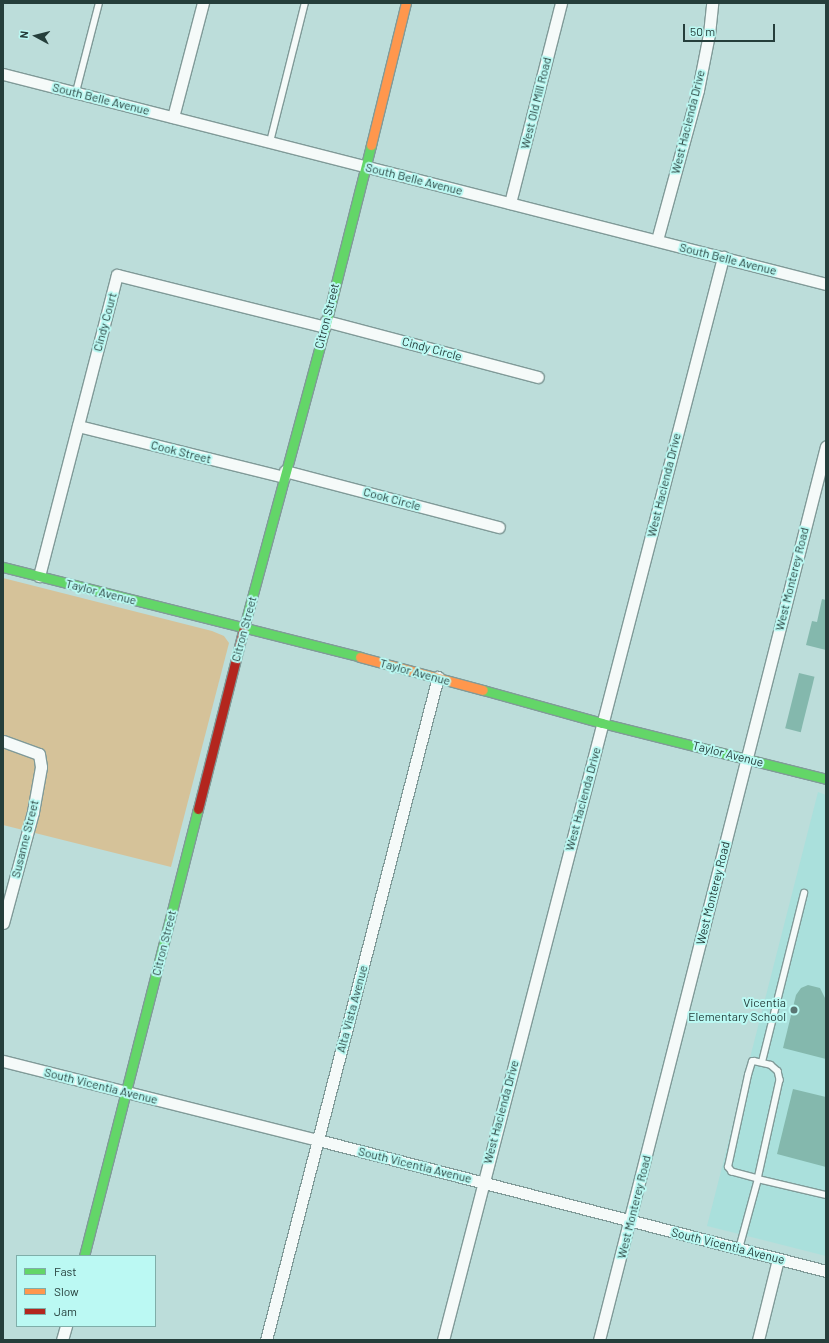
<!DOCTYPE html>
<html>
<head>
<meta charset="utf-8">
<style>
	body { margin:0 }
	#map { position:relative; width:829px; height:1343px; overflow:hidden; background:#bcddda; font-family:Barlow,sans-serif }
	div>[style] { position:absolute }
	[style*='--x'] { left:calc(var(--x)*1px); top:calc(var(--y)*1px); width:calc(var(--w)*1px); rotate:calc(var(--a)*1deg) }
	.built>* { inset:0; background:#aae0dc }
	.green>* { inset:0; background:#d5c299 }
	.building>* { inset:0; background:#84b8ad; transform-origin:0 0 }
	.roads { filter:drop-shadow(1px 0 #809a98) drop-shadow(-1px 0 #809a98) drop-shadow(0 1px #809a98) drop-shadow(0 -1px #809a98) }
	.lane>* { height:5.5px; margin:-2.75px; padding:0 2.75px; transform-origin:2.75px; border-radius:2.75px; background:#f5faf9 }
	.street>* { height:11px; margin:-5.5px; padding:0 5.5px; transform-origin:5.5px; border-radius:5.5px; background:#f5faf9 }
	.fast>* { height:9px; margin:-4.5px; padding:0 4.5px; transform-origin:4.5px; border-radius:4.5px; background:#63d668 }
	.slow>* { height:9px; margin:-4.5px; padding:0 4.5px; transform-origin:4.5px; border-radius:4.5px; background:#ff974d }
	.jam>* { height:9px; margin:-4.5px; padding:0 4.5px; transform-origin:4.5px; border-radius:4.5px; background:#b3261e }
	.dots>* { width:11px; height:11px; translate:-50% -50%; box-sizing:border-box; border:2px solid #bbf9f3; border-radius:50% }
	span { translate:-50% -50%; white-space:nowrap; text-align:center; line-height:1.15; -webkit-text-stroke:4px #bbf9f3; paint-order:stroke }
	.street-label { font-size:12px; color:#253e3b }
	.poi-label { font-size:12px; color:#253e3b }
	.right { translate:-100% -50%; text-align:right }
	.frame { position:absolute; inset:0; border:4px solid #253e3b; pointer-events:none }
	.legend { position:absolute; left:16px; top:1255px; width:140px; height:72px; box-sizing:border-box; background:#bbf9f3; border:1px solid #7faea9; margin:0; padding:5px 7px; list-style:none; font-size:12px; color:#253e3b }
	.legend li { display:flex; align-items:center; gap:8px; height:20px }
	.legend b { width:20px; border:1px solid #7faea9 }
	.north { position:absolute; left:16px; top:16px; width:40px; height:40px; -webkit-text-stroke:3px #bbf9f3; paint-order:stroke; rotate:277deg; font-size:11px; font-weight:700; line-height:16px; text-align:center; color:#253e3b }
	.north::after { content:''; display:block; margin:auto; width:14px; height:18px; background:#253e3b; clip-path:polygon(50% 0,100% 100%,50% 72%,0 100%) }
	.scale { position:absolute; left:683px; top:24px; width:92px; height:18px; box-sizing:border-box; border:2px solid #253e3b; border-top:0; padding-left:5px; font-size:12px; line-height:14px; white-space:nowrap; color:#253e3b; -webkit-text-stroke:3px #bbf9f3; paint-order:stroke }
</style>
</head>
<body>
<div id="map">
	<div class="built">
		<i style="clip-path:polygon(818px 792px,826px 795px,826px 1256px,707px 1226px)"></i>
	</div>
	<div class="green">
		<i style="clip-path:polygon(3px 578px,212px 631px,224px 636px,229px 643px,171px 867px,3px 825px)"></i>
	</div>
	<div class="building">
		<i style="clip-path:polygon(822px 599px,826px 600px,826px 650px,806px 645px,812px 621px,817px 622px)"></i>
		<i style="left:799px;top:673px;width:16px;height:57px;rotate:14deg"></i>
		<i style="clip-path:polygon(808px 985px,820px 988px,826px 1000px,826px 1059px,783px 1048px,796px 995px,801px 988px)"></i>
		<i style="clip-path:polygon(793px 1089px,826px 1097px,826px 1167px,777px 1154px)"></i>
	</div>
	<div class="roads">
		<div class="lane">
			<i style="--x:76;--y:92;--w:92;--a:-75.5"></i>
			<i style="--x:270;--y:142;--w:143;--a:-75.9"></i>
			<i style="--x:754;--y:1061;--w:17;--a:13"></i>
			<i style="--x:771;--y:1065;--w:9;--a:41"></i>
			<i style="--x:778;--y:1071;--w:9;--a:77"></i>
			<i style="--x:780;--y:1080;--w:101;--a:102.5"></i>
			<i style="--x:758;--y:1179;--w:27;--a:-165"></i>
			<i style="--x:732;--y:1172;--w:6;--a:-129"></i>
			<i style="--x:728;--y:1167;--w:94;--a:-77.7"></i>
			<i style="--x:748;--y:1075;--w:14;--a:-73"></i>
			<i style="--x:752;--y:1062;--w:2;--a:-27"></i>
			<i style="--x:762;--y:1062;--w:174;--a:-76"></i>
			<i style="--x:739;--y:1249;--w:73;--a:-74.8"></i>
			<i style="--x:758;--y:1179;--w:70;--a:13.2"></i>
		</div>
		<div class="street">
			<i style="--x:3;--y:74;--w:849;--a:14.31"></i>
			<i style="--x:173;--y:117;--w:118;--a:-75.3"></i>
			<i style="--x:510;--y:203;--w:206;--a:-75.7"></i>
			<i style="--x:657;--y:240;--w:156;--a:-74.7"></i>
			<i style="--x:698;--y:90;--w:57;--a:-78.9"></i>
			<i style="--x:709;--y:34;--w:31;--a:-84"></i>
			<i style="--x:326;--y:321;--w:219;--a:14.8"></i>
			<i style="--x:78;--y:426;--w:212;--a:13.9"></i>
			<i style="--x:285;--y:471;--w:221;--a:14.7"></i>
			<i style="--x:39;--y:576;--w:311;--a:-75.5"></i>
			<i style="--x:117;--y:275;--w:214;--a:14"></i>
			<i style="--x:3;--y:741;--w:38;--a:20"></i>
			<i style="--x:39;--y:754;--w:13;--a:81"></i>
			<i style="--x:41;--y:767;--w:46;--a:100.1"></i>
			<i style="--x:33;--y:812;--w:115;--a:105.1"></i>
			<i style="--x:3;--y:1061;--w:325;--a:14.1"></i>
			<i style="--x:318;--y:1140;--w:525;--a:14.46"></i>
			<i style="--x:62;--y:1340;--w:15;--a:-74"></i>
			<i style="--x:266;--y:1340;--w:685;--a:-75.46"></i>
			<i style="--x:443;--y:1340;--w:1119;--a:-75.5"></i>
			<i style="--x:599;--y:1340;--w:922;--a:-75.75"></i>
			<i style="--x:758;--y:1340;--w:83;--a:-76.1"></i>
		</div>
		<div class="fast">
			<i style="--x:3;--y:567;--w:368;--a:14.1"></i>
			<i style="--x:243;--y:631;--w:315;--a:-74.9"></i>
			<i style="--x:325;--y:327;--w:188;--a:-75.8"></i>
			<i style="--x:483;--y:690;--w:123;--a:15.5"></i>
			<i style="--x:602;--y:723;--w:231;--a:14"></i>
			<i style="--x:84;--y:1256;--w:461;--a:-75.7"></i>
		</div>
		<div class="slow">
			<i style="--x:371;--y:145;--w:146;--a:-76.2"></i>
			<i style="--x:360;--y:657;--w:127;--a:15"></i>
		</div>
		<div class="jam">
			<i style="--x:198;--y:809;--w:184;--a:-75.8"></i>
		</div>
	</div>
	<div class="dots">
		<i style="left:794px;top:1010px;background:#5a7673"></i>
	</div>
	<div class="street-label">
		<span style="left:101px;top:99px;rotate:14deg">South Belle Avenue</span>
		<span style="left:536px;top:103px;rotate:-76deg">West Old Mill Road</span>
		<span style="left:688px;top:122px;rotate:-76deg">West Hacienda Drive</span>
		<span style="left:414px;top:179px;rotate:14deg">South Belle Avenue</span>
		<span style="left:728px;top:259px;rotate:14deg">South Belle Avenue</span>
		<span style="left:327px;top:316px;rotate:-76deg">Citron Street</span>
		<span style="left:105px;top:322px;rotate:-75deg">Cindy Court</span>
		<span style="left:432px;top:349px;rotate:15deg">Cindy Circle</span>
		<span style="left:181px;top:452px;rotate:14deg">Cook Street</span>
		<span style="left:664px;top:485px;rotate:-76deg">West Hacienda Drive</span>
		<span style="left:392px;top:499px;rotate:15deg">Cook Circle</span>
		<span style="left:792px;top:579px;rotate:-76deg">West Monterey Road</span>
		<span style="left:101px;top:592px;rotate:14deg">Taylor Avenue</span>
		<span style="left:244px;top:629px;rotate:-75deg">Citron Street</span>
		<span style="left:415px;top:672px;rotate:15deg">Taylor Avenue</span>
		<span style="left:728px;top:754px;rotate:14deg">Taylor Avenue</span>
		<span style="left:583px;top:799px;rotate:-75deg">West Hacienda Drive</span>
		<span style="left:25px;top:839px;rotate:-76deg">Susanne Street</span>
		<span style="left:713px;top:893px;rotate:-76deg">West Monterey Road</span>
		<span style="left:164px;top:943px;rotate:-76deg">Citron Street</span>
		<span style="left:352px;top:1009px;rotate:-75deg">Alta Vista Avenue</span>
		<span style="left:101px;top:1086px;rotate:14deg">South Vicentia Avenue</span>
		<span style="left:501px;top:1112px;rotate:-75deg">West Hacienda Drive</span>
		<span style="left:415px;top:1165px;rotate:14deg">South Vicentia Avenue</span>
		<span style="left:634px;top:1207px;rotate:-76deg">West Monterey Road</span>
		<span style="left:728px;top:1246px;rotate:14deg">South Vicentia Avenue</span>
	</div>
	<div class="poi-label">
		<span class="right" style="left:786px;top:1010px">Vicentia<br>Elementary School</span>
	</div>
	<div class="frame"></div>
	<ul class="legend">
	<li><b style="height:5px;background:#63d668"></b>Fast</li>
	<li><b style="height:5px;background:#ff974d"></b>Slow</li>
	<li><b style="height:5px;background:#b3261e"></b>Jam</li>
	</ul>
	<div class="north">N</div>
	<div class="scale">50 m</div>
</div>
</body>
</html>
